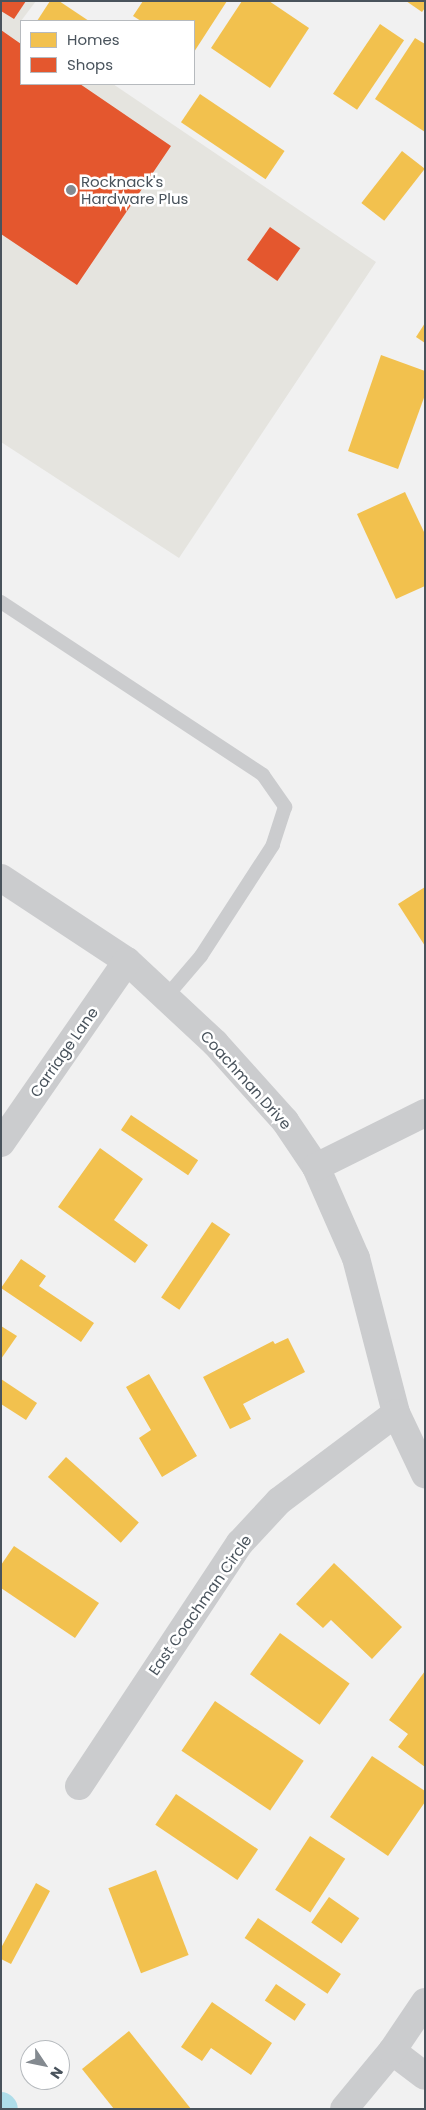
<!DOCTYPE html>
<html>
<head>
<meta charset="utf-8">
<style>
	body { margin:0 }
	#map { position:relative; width:426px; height:2110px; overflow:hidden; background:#f1f1f1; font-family:Poppins,sans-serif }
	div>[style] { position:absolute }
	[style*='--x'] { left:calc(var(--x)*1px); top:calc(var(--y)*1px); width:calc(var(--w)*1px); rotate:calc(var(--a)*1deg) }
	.commercial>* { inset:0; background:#e5e4df }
	.homes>* { inset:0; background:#f2c14e; transform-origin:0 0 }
	.shops>* { inset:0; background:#e4572e; transform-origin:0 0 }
	.canal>* { height:32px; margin:-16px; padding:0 16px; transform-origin:16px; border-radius:16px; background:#aedde9 }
	.lane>* { height:14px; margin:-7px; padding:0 7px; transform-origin:7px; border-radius:7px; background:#cbccce }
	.street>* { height:28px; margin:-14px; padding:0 14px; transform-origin:14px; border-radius:14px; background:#cbccce }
	.dots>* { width:14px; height:14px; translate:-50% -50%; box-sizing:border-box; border:2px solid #fff; border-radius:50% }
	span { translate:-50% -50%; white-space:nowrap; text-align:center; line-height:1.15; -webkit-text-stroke:5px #fff; paint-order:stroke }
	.poi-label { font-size:15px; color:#49535c }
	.left { translate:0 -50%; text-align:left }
	.street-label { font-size:15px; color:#49535c }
	.frame { position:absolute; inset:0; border:2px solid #49535c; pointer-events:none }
	.legend { position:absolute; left:20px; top:20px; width:175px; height:65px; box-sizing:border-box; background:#fff; border:1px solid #b6babe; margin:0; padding:6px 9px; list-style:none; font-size:15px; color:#49535c }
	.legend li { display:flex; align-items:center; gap:10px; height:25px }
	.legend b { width:25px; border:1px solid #b6babe }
	.north { position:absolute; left:20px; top:2040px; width:50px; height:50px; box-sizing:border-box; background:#fff; border:1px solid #b6babe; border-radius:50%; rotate:124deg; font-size:14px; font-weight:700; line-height:20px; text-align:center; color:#49535c }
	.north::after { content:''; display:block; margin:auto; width:18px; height:22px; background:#848a90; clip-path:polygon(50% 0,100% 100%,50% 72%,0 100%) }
</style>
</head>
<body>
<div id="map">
	<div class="commercial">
		<i style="clip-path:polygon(1px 1px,36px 1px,21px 21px,21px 84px,113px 84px,376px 262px,179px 558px,1px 442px)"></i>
	</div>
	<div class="homes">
		<i style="clip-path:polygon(50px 1px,59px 1px,89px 21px,37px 21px)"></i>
		<i style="clip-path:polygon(143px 1px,227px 1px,194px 52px,194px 21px,141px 21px,133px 16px)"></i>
		<i style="clip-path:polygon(242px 1px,269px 1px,309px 28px,270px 88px,211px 48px)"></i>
		<i style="clip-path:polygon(406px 1px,425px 1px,425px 8px,422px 12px)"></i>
		<i style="left:380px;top:24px;width:29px;height:84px;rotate:34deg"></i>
		<i style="clip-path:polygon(415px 38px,425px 44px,425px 132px,375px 99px)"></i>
		<i style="left:200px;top:94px;width:102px;height:34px;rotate:34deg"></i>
		<i style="left:402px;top:151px;width:29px;height:66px;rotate:38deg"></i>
		<i style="clip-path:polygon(425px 323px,425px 343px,416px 337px)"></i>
		<i style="clip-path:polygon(381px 355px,425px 371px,425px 395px,398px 469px,348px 451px)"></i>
		<i style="clip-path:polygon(405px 492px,425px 534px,425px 586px,396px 599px,357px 514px)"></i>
		<i style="clip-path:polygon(425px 887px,425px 946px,398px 904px)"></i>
		<i style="left:131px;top:1115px;width:81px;height:18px;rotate:34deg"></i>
		<i style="clip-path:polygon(100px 1148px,143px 1179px,114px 1220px,148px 1245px,135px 1263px,58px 1207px)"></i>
		<i style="left:212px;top:1222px;width:22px;height:91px;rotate:34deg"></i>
		<i style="clip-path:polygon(21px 1259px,46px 1276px,39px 1286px,94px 1323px,81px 1342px,1px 1288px)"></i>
		<i style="clip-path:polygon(1px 1326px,17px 1336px,1px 1359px)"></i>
		<i style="clip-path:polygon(288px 1338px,305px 1372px,243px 1404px,251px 1419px,230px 1429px,203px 1377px,273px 1341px,275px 1344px)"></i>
		<i style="clip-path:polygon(149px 1374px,197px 1456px,162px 1477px,139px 1438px,151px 1430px,126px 1387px)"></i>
		<i style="clip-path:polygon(1px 1379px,37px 1403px,26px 1420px,1px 1404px)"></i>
		<i style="left:66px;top:1457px;width:98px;height:27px;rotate:42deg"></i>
		<i style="clip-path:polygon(14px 1546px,99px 1603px,75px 1638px,1px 1588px,1px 1565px)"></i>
		<i style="clip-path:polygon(334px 1563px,402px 1627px,372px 1659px,331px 1620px,323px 1628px,296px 1604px)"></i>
		<i style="left:280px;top:1633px;width:86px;height:51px;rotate:36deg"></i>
		<i style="clip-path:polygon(425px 1671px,425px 1767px,398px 1747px,408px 1734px,389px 1720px)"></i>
		<i style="left:215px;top:1701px;width:107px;height:60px;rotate:34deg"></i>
		<i style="clip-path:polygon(372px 1756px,425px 1791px,425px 1802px,388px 1856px,330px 1817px)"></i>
		<i style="left:176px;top:1794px;width:99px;height:37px;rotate:34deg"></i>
		<i style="left:310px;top:1836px;width:42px;height:64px;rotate:33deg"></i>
		<i style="left:156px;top:1870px;width:91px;height:51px;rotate:69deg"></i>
		<i style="clip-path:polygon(36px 1883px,50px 1891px,11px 1964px,1px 1959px,1px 1948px)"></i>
		<i style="left:329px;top:1897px;width:37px;height:31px;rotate:35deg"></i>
		<i style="left:258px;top:1918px;width:100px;height:24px;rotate:34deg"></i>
		<i style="left:276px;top:1984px;width:36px;height:20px;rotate:34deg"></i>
		<i style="clip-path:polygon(212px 2002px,272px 2043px,251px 2075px,211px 2048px,202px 2061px,181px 2047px)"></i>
		<i style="clip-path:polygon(129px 2031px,191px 2109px,114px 2109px,82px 2069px)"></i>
	</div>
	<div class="shops">
		<i style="clip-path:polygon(1px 1px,26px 1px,14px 19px,1px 11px)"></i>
		<i style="clip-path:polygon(1px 30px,21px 44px,21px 84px,80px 84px,171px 146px,77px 285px,1px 234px)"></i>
		<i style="left:270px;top:227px;width:37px;height:40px;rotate:35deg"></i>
	</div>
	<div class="canal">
		<i style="--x:1;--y:2108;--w:1;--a:45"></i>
	</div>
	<div class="lane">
		<i style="--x:1;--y:602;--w:314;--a:33.4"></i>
		<i style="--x:263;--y:775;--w:39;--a:55"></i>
		<i style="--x:285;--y:807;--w:40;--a:108"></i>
		<i style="--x:273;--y:845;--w:132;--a:123"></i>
		<i style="--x:201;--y:956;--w:54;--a:130.5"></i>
	</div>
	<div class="street">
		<i style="--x:1;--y:878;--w:151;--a:33.4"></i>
		<i style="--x:127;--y:961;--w:120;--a:43"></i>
		<i style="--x:215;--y:1043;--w:105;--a:48.1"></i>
		<i style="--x:285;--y:1121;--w:55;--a:56"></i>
		<i style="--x:316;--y:1167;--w:99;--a:66.3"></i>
		<i style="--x:356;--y:1258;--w:160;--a:75.5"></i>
		<i style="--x:396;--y:1413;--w:68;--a:64.6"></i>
		<i style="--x:1;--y:1143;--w:221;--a:-55.3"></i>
		<i style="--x:316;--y:1167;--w:122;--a:-26.4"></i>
		<i style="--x:79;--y:1786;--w:291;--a:-56.5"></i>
		<i style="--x:240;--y:1543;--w:57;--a:-47.1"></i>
		<i style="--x:279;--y:1501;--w:146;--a:-36.9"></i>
		<i style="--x:392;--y:2051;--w:41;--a:37.1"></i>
		<i style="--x:344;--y:2109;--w:75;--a:-50.4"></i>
		<i style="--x:392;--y:2051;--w:59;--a:-56"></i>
	</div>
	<div class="dots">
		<i style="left:71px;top:190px;background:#848a90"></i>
	</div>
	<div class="poi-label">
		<span class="left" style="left:81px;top:190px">Rocknack's<br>Hardware Plus</span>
	</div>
	<div class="street-label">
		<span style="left:64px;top:1052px;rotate:-55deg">Carriage Lane</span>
		<span style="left:246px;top:1080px;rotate:48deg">Coachman Drive</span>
		<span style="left:200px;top:1605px;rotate:-55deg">East Coachman Circle</span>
	</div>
	<div class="frame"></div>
	<ul class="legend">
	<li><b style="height:14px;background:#f2c14e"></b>Homes</li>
	<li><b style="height:14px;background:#e4572e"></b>Shops</li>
	</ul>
	<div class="north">N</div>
</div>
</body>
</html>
